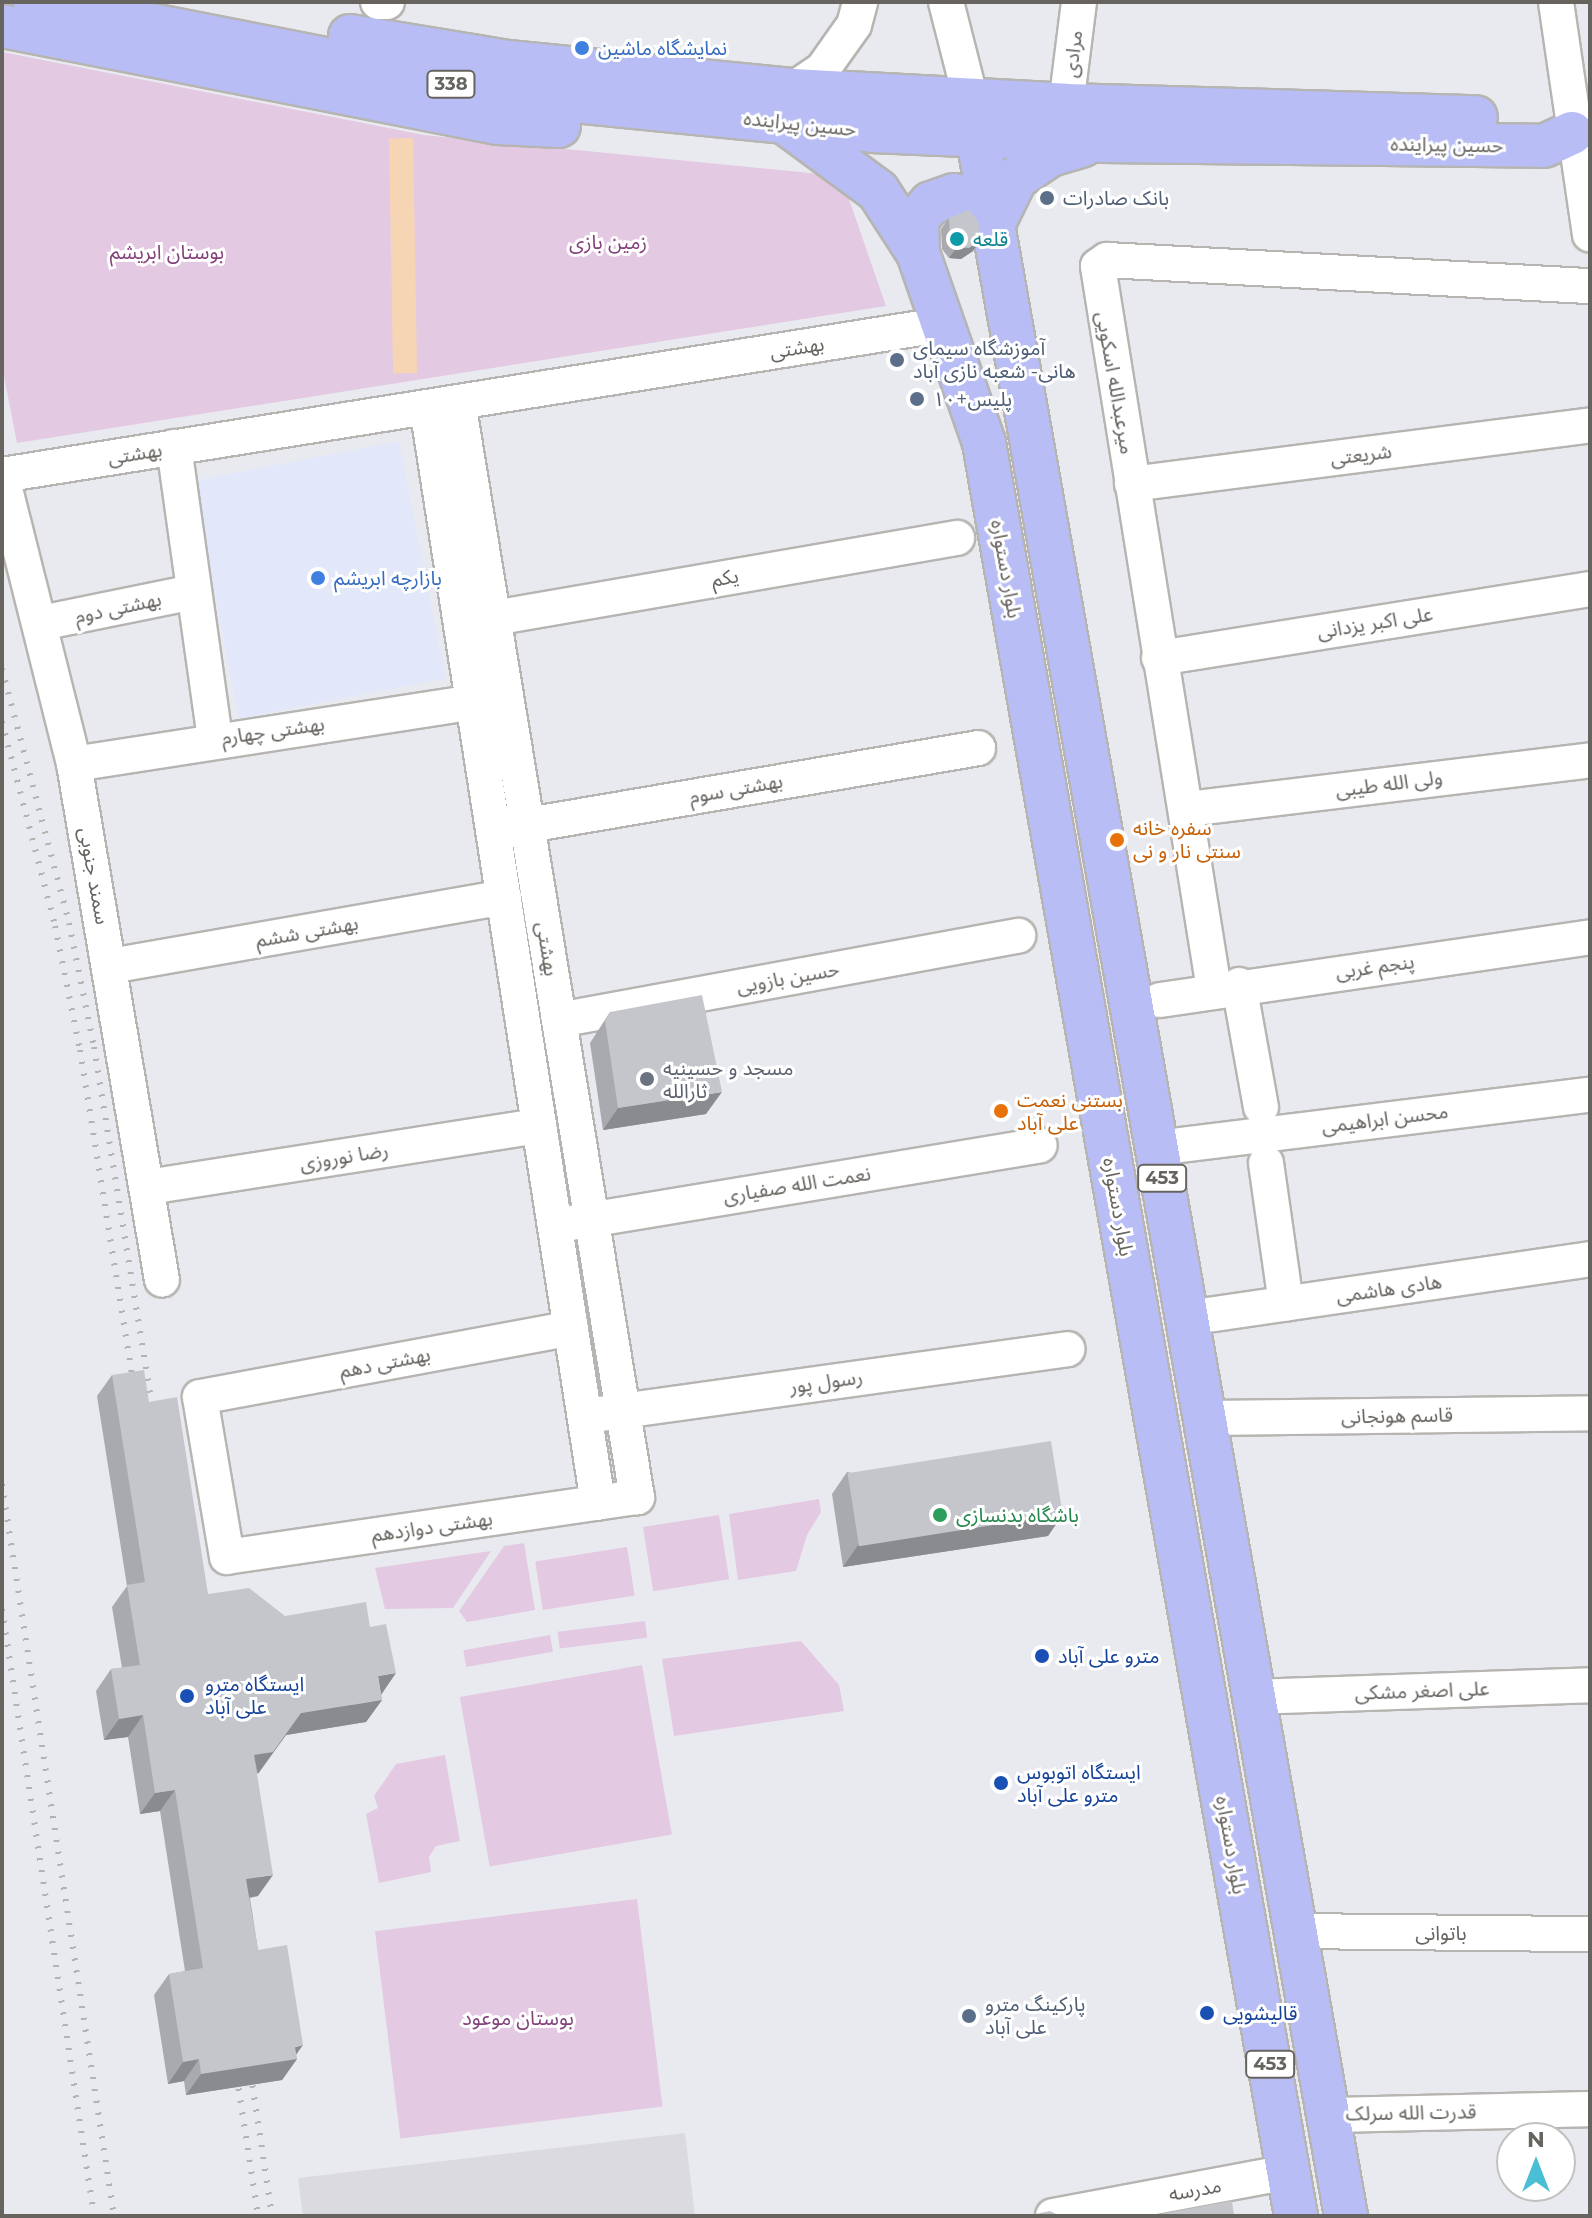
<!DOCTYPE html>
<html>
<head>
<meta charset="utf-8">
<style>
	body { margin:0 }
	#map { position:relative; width:1592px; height:2218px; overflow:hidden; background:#e9eaf0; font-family:Montserrat,"Noto Sans Arabic",sans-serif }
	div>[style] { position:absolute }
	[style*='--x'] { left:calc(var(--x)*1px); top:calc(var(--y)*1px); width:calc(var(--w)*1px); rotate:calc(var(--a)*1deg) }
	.commercial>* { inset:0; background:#e3e7fa; transform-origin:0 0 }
	.industrial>* { inset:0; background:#dbdbdf }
	.green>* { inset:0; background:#e4c9e2; transform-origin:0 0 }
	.water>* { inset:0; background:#f5d5b4; transform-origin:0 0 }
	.roads { filter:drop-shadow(2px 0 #b6b5b1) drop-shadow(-2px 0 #b6b5b1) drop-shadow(0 2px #b6b5b1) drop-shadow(0 -2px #b6b5b1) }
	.minor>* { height:34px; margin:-17px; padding:0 17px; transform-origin:17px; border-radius:17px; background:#fff }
	.major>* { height:42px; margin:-21px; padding:0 21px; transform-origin:21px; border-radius:21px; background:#b8bdf5 }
	.rail>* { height:6px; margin-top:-3px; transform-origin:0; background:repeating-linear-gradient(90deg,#b3b3b2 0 2px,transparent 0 12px) }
	.wall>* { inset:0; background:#a9aaaf }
	.shaded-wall>* { inset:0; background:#8a8b8e }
	.building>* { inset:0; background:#c5c6cb; transform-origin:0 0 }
	.dots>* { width:22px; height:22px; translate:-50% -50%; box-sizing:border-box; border:4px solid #fff; border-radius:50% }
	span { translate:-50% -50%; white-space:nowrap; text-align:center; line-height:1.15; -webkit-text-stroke:6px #fff; paint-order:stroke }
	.shield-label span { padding:2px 6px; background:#fff; border:2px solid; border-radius:6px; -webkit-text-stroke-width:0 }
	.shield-label { font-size:18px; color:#676460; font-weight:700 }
	.shop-label { font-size:20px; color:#366cbe }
	.left { translate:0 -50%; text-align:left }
	.street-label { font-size:20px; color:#676460 }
	.service-label { font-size:20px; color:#4e5e75 }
	.culture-label { font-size:20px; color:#0d838f }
	.park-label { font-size:20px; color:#83427b }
	.food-label { font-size:20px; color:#c56008 }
	.worship-label { font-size:20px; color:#5b616d }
	.leisure-label { font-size:20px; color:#27864d }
	.transit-label { font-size:20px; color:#164399 }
	.frame { position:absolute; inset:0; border:4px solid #676460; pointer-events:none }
	.north { position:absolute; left:1496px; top:2122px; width:80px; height:80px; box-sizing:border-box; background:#fff; border:2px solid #c2c1bf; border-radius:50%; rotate:0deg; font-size:22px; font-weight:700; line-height:32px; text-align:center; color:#676460 }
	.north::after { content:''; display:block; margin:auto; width:28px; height:36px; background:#4abed4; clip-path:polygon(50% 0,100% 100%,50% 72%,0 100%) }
</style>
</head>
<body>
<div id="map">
	<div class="commercial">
		<i style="left:399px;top:441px;width:242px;height:210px;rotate:79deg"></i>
	</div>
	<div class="industrial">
		<i style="clip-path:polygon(685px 2133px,695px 2216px,303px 2216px,298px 2178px)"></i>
	</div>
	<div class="green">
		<i style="clip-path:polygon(2px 52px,424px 135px,841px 176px,886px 306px,17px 443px,2px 366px)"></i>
		<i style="clip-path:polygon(819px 1499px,821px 1512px,807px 1535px,796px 1571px,738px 1580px,729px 1514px)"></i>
		<i style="left:719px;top:1515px;width:65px;height:77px;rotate:81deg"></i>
		<i style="clip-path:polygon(524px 1543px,535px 1610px,467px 1622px,459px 1611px,504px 1546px)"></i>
		<i style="left:627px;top:1547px;width:49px;height:93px;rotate:81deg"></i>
		<i style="clip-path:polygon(491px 1551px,453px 1608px,385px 1609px,375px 1568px)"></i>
		<i style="left:645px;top:1621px;width:17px;height:88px;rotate:83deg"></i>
		<i style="left:550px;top:1635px;width:17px;height:88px;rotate:80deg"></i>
		<i style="clip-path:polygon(801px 1641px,839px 1685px,844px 1711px,674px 1736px,662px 1659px)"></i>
		<i style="left:642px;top:1665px;width:172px;height:185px;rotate:80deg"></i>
		<i style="clip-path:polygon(445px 1755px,460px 1841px,436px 1846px,429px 1857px,431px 1872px,379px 1883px,366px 1814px,378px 1808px,374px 1796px,396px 1764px)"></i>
		<i style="left:637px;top:1899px;width:209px;height:264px;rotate:83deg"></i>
	</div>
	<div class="water">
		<i style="left:413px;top:138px;width:235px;height:24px;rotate:89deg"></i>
	</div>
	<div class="roads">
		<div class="minor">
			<i style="--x:378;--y:2;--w:9;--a:0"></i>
			<i style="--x:946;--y:2;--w:101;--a:75.7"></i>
			<i style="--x:1556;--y:2;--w:235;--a:81.7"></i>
			<i style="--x:792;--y:90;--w:36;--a:-34"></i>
			<i style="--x:822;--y:70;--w:55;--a:-54.6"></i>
			<i style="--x:854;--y:25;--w:24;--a:-75"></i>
			<i style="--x:1066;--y:105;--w:104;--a:-82.8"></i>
			<i style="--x:458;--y:402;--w:1110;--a:80.72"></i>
			<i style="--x:637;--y:1497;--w:414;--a:171.7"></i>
			<i style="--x:227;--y:1557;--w:162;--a:-99.6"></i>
			<i style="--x:200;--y:1397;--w:377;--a:-10.5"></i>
			<i style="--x:427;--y:407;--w:1109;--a:81.13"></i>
			<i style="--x:174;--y:447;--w:296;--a:82"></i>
			<i style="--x:2;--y:475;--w:956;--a:-9.09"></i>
			<i style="--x:2;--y:477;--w:296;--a:75.9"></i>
			<i style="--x:74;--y:764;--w:523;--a:80.32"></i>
			<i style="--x:1132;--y:484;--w:462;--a:-7.3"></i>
			<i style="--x:493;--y:618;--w:471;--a:-9.8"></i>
			<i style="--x:41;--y:623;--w:156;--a:-11.5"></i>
			<i style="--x:1159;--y:658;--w:436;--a:-9.1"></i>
			<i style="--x:74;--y:764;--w:404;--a:-8.8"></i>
			<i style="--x:1187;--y:809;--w:406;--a:-6.9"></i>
			<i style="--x:505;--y:829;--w:480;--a:-9.7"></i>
			<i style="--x:110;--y:966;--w:400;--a:-9.9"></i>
			<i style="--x:1239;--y:985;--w:124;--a:79.8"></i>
			<i style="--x:1214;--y:989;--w:732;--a:-99.12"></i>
			<i style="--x:1098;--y:266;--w:11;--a:-34"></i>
			<i style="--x:1107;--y:260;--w:484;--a:3.1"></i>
			<i style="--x:1160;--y:1000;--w:435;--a:-8.3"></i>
			<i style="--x:559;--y:1020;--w:467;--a:-10.4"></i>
			<i style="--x:1180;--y:1145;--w:413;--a:-7"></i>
			<i style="--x:1266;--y:1163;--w:142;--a:81.9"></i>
			<i style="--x:148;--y:1187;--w:396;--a:-8.9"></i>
			<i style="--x:571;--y:1223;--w:475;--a:-9.4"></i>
			<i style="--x:1187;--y:1318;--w:407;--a:-8.3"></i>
			<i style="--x:600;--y:1414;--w:472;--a:-7.9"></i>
			<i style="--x:1205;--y:1418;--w:385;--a:-0.7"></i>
			<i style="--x:1254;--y:1697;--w:336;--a:-2"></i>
			<i style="--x:1292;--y:1931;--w:298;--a:0.6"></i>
			<i style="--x:1328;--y:2115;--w:262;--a:-1.3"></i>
			<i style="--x:1053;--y:2216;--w:240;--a:-10.6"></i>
		</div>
		<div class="major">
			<i style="--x:35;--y:2;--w:477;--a:11.1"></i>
			<i style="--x:503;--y:94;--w:371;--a:5.7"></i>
			<i style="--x:872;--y:131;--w:230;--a:2.5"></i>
			<i style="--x:1102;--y:141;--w:442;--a:0.6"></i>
			<i style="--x:1544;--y:146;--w:31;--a:-25"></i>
			<i style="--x:2;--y:26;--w:505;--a:11.07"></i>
			<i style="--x:498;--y:123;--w:61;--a:2.8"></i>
			<i style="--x:350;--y:36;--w:160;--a:9.3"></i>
			<i style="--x:508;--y:62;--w:285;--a:5.6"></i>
			<i style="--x:792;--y:90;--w:274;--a:3.1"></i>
			<i style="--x:1066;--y:105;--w:410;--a:1.7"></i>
			<i style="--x:971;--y:100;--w:2149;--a:79.95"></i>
			<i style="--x:783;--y:121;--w:118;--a:36.4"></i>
			<i style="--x:878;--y:191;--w:74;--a:57.2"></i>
			<i style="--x:918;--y:253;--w:201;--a:70.8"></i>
			<i style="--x:984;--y:443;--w:1800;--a:80.02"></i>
			<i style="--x:918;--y:253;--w:34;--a:-92"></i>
			<i style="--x:917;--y:219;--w:21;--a:-49"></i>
			<i style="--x:931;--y:203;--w:24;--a:-19"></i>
			<i style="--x:954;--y:195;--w:21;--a:14"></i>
			<i style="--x:974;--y:200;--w:30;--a:49"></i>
			<i style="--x:994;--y:223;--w:50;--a:-63.9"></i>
			<i style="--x:1016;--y:178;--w:41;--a:-34.1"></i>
			<i style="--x:1050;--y:155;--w:33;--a:-16"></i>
		</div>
	</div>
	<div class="rail">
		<i style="--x:2;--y:669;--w:263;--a:75.2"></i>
		<i style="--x:69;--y:923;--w:126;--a:78.6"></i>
		<i style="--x:94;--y:1047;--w:383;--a:80.8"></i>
		<i style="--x:2;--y:722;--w:211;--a:75.4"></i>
		<i style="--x:55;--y:926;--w:126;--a:78.6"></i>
		<i style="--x:80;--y:1050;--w:347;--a:80.9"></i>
		<i style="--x:2;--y:1484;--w:741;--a:81.3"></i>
		<i style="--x:2;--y:1609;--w:614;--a:81.38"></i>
		<i style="--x:249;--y:2062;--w:156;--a:81.5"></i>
		<i style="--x:235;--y:2065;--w:153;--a:81.3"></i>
	</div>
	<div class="wall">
		<i style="clip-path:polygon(949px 218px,973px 251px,961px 259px,949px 258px,942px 249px,941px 229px)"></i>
		<i style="clip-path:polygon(610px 1012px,706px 1114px,603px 1130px,590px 1043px)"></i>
		<i style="clip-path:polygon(112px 1375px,149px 1402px,208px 1594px,381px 1695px,382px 1700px,366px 1722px,286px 1735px,257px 1774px,258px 1896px,250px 1898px,258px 1950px,296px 2055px,297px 2059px,282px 2080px,186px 2095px,184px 2081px,168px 2084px,154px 1995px,169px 1974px,185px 1971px,160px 1811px,140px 1814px,128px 1737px,104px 1740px,96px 1691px,111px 1669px,122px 1668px,112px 1607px,127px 1586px,97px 1396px)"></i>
		<i style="clip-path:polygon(847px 1472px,1063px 1514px,1048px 1536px,843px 1567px,832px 1494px)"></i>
	</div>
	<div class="shaded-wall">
		<i style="clip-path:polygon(981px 240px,973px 251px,961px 259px,949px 258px,957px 247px)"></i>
		<i style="clip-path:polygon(722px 1092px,706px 1114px,603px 1130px,618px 1108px)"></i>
		<i style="clip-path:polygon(1063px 1514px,1048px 1536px,843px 1567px,858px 1545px)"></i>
		<i style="clip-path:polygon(396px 1673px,381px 1695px,378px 1676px)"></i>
		<i style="clip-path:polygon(382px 1700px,366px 1722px,286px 1735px,258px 1774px,254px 1755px,301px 1713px)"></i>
		<i style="clip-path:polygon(143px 1715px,128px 1737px,104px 1740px,119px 1719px)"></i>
		<i style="clip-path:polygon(175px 1790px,160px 1811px,140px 1814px,155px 1793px)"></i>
		<i style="clip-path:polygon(273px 1875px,258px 1896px,231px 1900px,246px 1879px)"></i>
		<i style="clip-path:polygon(303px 2045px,293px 2059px,297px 2059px,282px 2080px,186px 2095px,201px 2074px)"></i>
		<i style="clip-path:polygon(199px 2059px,184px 2081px,168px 2084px,183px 2062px)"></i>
	</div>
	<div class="building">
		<i style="clip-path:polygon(969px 210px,978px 221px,981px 240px,969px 248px,957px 247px,950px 238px,949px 218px)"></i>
		<i style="clip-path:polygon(702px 995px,722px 1092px,618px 1108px,605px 1021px,610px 1012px)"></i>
		<i style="clip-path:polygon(144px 1370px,149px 1402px,177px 1397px,208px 1594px,249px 1588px,285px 1616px,366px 1602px,370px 1627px,386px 1624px,396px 1673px,378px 1676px,382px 1700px,301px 1713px,273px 1752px,254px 1755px,273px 1875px,246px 1879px,258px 1950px,287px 1945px,303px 2045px,295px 2047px,297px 2059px,201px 2074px,199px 2059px,183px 2062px,169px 1974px,203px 1968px,175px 1790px,155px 1793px,143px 1715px,119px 1719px,111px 1669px,140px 1665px,127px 1585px,145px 1582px,112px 1375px)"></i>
		<i style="left:1051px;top:1441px;width:74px;height:206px;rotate:81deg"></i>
		<i style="clip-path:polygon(1232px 2201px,1234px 2216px,1150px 2216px)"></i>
		<i style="clip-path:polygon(1050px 2211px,1060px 2216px,1026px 2216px)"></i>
	</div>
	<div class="dots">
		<i style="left:582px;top:48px;background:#3f7fe0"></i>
		<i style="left:1047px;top:198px;background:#5c6f8a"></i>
		<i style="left:957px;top:239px;background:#0f9aa8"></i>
		<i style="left:897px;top:360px;background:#5c6f8a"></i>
		<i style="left:917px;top:399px;background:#5c6f8a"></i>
		<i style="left:318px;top:578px;background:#3f7fe0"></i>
		<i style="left:1117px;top:840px;background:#e8710a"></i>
		<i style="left:647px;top:1079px;background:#6b7280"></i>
		<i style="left:1001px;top:1111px;background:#e8710a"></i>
		<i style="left:940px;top:1515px;background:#2e9e5b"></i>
		<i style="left:1042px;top:1656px;background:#1a4fb4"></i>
		<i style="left:187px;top:1696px;background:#1a4fb4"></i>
		<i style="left:1001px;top:1783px;background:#1a4fb4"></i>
		<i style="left:1207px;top:2013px;background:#1a4fb4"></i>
		<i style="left:969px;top:2016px;background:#5c6f8a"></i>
	</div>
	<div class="shield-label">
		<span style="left:451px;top:84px">338</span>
		<span style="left:1162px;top:1178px">453</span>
		<span style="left:1270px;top:2064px">453</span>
	</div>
	<div class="shop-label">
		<span class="left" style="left:598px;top:48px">نمایشگاه ماشین</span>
		<span class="left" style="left:334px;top:578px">بازارچه ابریشم</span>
	</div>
	<div class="street-label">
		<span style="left:1073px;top:54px;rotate:-83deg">مرادی</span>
		<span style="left:800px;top:124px;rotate:6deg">حسین پیراینده</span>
		<span style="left:1447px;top:145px;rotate:1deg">حسین پیراینده</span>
		<span style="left:797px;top:348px;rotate:-9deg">بهشتی</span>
		<span style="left:1115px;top:383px;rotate:80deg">میرعبدالله اسکویی</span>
		<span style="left:135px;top:454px;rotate:-9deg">بهشتی</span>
		<span style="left:1361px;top:455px;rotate:-7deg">شریعتی</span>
		<span style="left:1006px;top:569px;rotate:80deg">بلوار دستواره</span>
		<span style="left:725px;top:578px;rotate:-10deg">یکم</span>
		<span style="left:118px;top:608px;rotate:-12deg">بهشتی دوم</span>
		<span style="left:1375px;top:623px;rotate:-9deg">علی اکبر یزدانی</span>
		<span style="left:273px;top:731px;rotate:-8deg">بهشتی چهارم</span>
		<span style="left:1389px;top:784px;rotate:-7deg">ولی الله طیبی</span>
		<span style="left:736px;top:789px;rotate:-10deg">بهشتی سوم</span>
		<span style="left:94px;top:876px;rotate:80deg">سمند جنوبی</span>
		<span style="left:307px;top:932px;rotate:-10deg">بهشتی ششم</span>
		<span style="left:547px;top:949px;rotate:81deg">بهشتی</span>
		<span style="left:1375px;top:967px;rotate:-8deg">پنجم غربی</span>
		<span style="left:788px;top:978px;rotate:-10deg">حسین بازویی</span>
		<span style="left:1385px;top:1119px;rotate:-7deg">محسن ابراهیمی</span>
		<span style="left:344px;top:1157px;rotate:-9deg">رضا نوروزی</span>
		<span style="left:797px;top:1185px;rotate:-9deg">نعمت الله صفیاری</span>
		<span style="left:1118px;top:1207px;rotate:80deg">بلوار دستواره</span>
		<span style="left:1389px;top:1289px;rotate:-8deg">هادی هاشمی</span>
		<span style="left:385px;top:1363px;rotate:-11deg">بهشتی دهم</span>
		<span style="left:826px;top:1382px;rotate:-8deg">رسول پور</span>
		<span style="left:1397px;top:1416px;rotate:-1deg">قاسم هونجانی</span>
		<span style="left:432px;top:1527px;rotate:-8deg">بهشتی دوازدهم</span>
		<span style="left:1422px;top:1691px;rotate:-2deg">علی اصغر مشکی</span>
		<span style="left:1231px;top:1845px;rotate:80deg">بلوار دستواره</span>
		<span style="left:1441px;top:1933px">باتوانی</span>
		<span style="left:1411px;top:2113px;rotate:-1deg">قدرت الله سرلک</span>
		<span style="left:1195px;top:2190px;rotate:-10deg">مدرسه</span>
	</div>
	<div class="service-label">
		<span class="left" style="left:1063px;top:198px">بانک صادرات</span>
		<span class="left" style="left:913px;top:360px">آموزشگاه سیمای<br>هانی- شعبه نازی آباد</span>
		<span class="left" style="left:933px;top:399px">پلیس+۱۰</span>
		<span class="left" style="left:985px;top:2016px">پارکینگ مترو<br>علی آباد</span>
	</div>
	<div class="culture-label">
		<span class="left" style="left:973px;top:239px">قلعه</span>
	</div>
	<div class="park-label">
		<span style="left:608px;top:242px">زمین بازی</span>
		<span style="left:167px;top:252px">بوستان ابریشم</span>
		<span style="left:518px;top:2018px">بوستان موعود</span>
	</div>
	<div class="food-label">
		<span class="left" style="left:1133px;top:840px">سفره خانه<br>سنتی نار و نی</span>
		<span class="left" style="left:1017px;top:1112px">بستنی نعمت<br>علی آباد</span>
	</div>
	<div class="worship-label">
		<span class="left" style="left:663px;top:1080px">مسجد و حسینیه<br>ثارالله</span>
	</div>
	<div class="leisure-label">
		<span class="left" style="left:956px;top:1515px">باشگاه بدنسازی</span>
	</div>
	<div class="transit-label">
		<span class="left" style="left:1058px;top:1656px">مترو علی آباد</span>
		<span class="left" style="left:205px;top:1696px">ایستگاه مترو<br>علی آباد</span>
		<span class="left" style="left:1017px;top:1784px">ایستگاه اتوبوس<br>مترو علی آباد</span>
		<span class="left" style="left:1223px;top:2013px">قالیشویی</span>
	</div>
	<div class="frame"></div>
	<div class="north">N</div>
</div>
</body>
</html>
